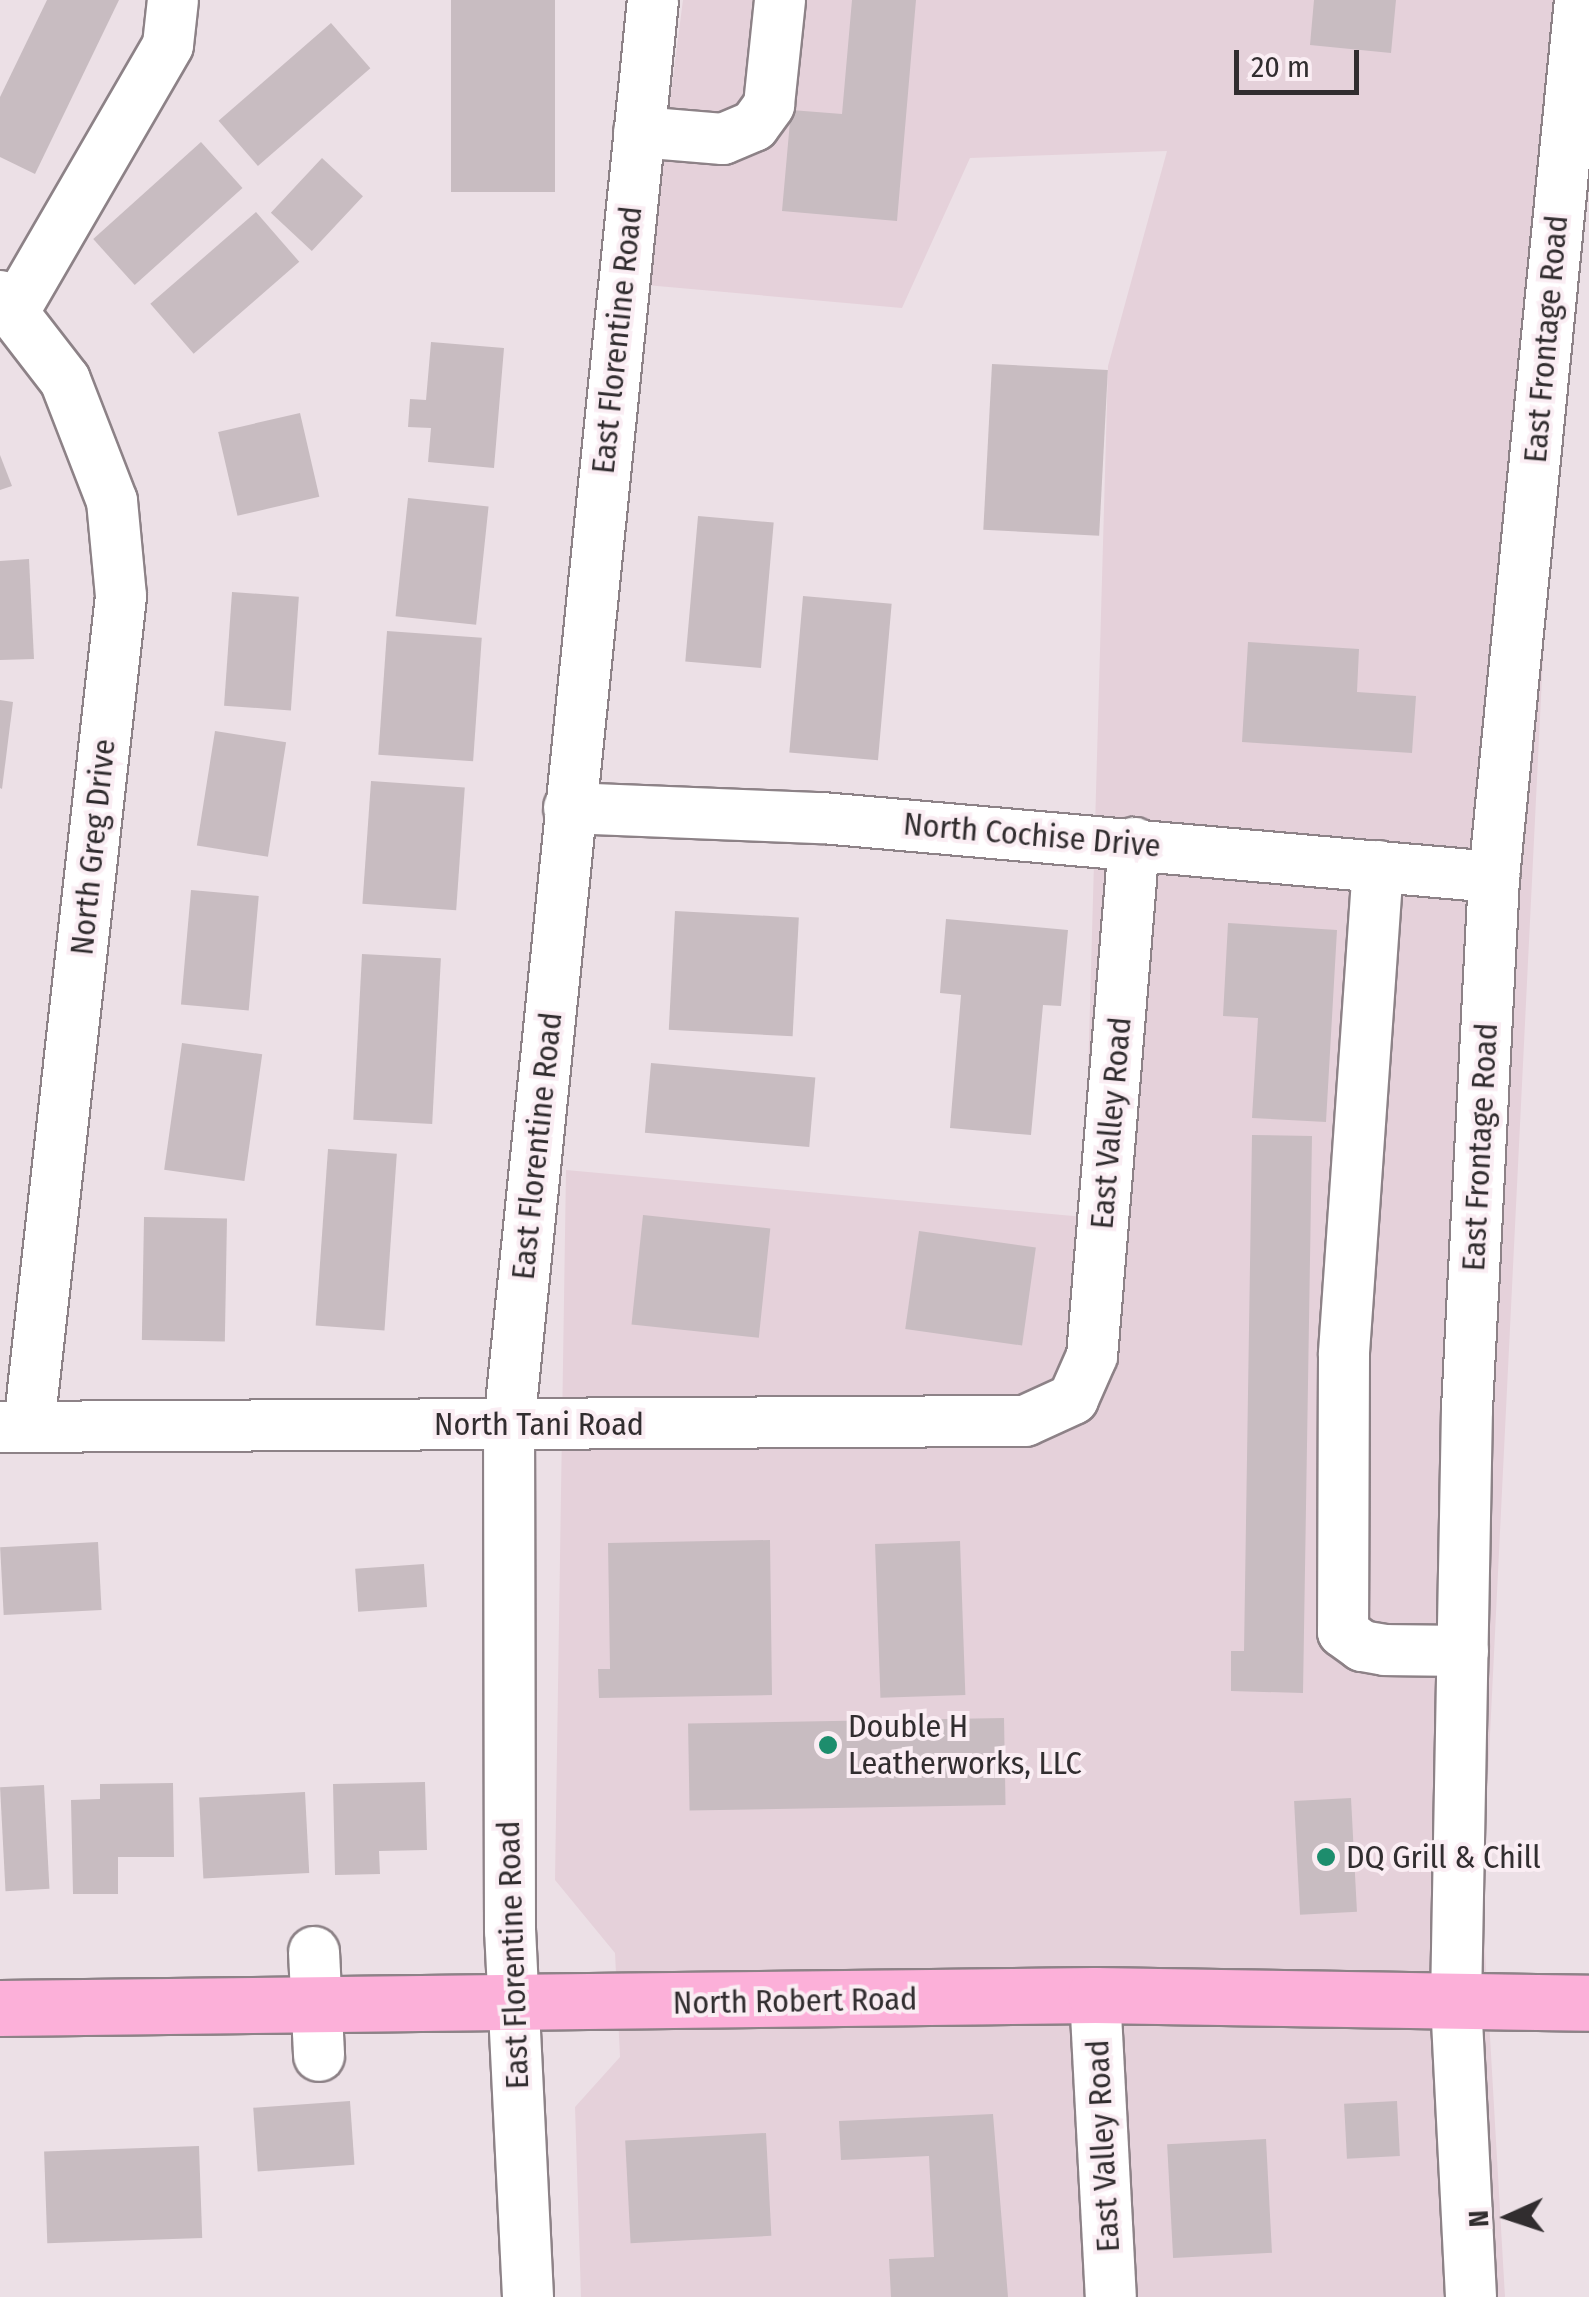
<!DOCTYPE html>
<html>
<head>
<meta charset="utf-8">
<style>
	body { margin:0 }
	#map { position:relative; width:1589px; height:2297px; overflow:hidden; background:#ece0e6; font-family:"Fira Sans Condensed",sans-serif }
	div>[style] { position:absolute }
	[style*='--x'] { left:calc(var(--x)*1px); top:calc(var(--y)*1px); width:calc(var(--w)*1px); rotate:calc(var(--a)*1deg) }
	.built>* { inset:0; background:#e5d1da }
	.building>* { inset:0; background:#c8bcc1; transform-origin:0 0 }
	.roads { filter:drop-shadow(2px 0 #8d8287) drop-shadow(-2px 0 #8d8287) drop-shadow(0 2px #8d8287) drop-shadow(0 -2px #8d8287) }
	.minor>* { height:50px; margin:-25px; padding:0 25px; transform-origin:25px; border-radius:25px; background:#fff }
	.major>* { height:55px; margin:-27.5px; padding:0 27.5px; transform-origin:27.5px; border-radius:27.5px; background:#fcb0d9 }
	.dots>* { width:28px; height:28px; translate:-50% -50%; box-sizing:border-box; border:5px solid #faedf3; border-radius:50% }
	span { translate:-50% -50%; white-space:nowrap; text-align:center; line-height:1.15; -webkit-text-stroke:8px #faedf3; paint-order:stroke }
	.street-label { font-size:32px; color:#312d2f }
	.poi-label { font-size:32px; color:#312d2f }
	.left { translate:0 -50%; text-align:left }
	.north { position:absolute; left:1459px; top:2167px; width:100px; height:100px; -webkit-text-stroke:8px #faedf3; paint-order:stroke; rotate:267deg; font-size:28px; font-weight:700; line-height:40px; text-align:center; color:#312d2f }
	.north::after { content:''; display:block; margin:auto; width:35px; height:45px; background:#312d2f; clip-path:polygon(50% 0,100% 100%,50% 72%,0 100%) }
	.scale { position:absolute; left:1234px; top:50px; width:125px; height:45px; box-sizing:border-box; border:5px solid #312d2f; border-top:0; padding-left:12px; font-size:30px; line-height:35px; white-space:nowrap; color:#312d2f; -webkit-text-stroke:8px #faedf3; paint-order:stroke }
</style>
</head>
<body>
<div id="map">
	<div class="built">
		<i style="clip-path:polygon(683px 0,1589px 0,1551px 494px,1482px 1898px,1505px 2297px,581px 2297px,575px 2107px,620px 2057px,615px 1953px,555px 1880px,566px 1170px,1084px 1217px,1108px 366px,1167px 151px,970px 158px,902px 308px,646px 285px)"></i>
	</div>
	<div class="building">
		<i style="clip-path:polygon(47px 0,119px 0,35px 174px,0 157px,0 97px)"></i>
		<i style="left:451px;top:0;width:104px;height:192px"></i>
		<i style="clip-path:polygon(852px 0,916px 0,897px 221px,782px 211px,791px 110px,842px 114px)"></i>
		<i style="clip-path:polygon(1314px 0,1396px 0,1391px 53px,1310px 45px)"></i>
		<i style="left:331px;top:23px;width:60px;height:149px;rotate:49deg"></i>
		<i style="left:201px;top:142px;width:62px;height:145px;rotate:48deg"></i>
		<i style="left:322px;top:158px;width:56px;height:75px;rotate:43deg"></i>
		<i style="left:256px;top:212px;width:66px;height:140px;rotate:49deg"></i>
		<i style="clip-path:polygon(431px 342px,504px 348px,494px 468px,428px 462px,431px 428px,408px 427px,410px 399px,426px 400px)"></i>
		<i style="left:992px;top:364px;width:116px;height:166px;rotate:3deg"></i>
		<i style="left:300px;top:413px;width:86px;height:84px;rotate:77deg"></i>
		<i style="clip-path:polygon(0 455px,12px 486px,0 490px)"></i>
		<i style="left:408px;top:498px;width:81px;height:119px;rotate:6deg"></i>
		<i style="left:698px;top:516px;width:76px;height:146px;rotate:5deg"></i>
		<i style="clip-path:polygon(29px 559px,34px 659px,0 660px,0 561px)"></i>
		<i style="left:232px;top:592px;width:67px;height:114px;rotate:4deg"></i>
		<i style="left:803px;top:596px;width:89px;height:157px;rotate:5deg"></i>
		<i style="left:387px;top:631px;width:95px;height:124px;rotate:4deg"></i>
		<i style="clip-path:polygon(1248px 642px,1359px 649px,1357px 692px,1416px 696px,1412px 753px,1242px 742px)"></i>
		<i style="clip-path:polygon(0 700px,13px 702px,2px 789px,0 788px)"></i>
		<i style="left:215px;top:731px;width:72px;height:116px;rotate:9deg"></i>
		<i style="left:371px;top:781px;width:94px;height:123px;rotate:4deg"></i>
		<i style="left:191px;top:890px;width:68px;height:115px;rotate:5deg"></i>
		<i style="left:675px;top:911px;width:124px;height:119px;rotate:3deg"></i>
		<i style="clip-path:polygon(946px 919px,1068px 930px,1061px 1006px,1043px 1005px,1031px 1135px,950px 1128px,961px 995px,940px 993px)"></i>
		<i style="clip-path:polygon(1228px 923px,1337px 930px,1326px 1122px,1252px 1118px,1258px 1018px,1223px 1016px)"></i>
		<i style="left:362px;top:954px;width:79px;height:166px;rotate:3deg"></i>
		<i style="left:182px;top:1043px;width:81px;height:128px;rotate:8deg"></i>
		<i style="left:651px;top:1063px;width:165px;height:70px;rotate:5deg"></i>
		<i style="clip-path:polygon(1252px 1135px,1312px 1136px,1303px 1693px,1231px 1691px,1231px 1651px,1244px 1651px)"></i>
		<i style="left:328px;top:1149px;width:69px;height:177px;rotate:4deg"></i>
		<i style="left:643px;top:1215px;width:128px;height:110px;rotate:6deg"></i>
		<i style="left:144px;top:1217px;width:83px;height:123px;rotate:1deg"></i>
		<i style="left:919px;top:1231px;width:118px;height:99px;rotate:8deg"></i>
		<i style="clip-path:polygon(770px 1540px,772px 1695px,599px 1698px,598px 1669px,610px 1669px,608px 1543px)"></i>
		<i style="left:960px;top:1541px;width:154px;height:85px;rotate:88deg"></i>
		<i style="left:98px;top:1542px;width:68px;height:98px;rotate:87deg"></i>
		<i style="left:424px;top:1564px;width:43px;height:69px;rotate:86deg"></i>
		<i style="left:1004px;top:1718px;width:87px;height:316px;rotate:89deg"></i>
		<i style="clip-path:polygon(425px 1782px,427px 1850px,379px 1851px,380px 1874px,335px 1875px,333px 1784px)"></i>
		<i style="clip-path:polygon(173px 1783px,174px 1857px,118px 1857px,118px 1894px,73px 1894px,71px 1800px,100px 1799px,100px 1784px)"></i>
		<i style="left:44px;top:1785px;width:104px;height:44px;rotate:87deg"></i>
		<i style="left:305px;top:1792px;width:81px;height:106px;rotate:87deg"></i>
		<i style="left:1351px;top:1798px;width:114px;height:57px;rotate:87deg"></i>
		<i style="left:350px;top:2101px;width:64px;height:97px;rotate:86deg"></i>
		<i style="left:1397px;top:2101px;width:55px;height:53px;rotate:87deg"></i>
		<i style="clip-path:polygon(993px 2114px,1008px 2297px,891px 2297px,889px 2259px,934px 2257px,929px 2156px,841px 2160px,839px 2121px)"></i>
		<i style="left:766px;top:2133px;width:103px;height:141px;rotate:87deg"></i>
		<i style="left:1266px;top:2139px;width:114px;height:99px;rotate:87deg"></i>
		<i style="left:199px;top:2146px;width:92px;height:155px;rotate:88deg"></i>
	</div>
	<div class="roads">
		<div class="minor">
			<i style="--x:639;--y:132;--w:84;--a:4.8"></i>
			<i style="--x:723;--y:139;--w:34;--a:-23"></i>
			<i style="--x:754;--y:126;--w:26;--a:-54"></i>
			<i style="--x:769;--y:105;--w:106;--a:-84"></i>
			<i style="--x:0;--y:296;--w:106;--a:52.3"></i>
			<i style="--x:65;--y:380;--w:130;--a:68.8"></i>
			<i style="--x:112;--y:501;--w:95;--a:84.6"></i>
			<i style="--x:121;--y:596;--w:836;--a:96.32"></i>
			<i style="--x:14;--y:311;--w:307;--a:-59.9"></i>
			<i style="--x:168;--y:45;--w:45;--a:-83.7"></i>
			<i style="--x:569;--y:808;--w:253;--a:2.3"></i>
			<i style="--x:822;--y:818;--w:675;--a:5.02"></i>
			<i style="--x:1378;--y:866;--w:490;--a:94"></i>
			<i style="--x:1344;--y:1355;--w:277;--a:90.2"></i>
			<i style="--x:1343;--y:1632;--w:24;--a:36"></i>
			<i style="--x:1362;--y:1646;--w:23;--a:10"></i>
			<i style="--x:1385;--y:1650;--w:78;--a:0.7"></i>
			<i style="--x:0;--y:1427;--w:1025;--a:-0.34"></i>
			<i style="--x:1025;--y:1421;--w:53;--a:-24.6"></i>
			<i style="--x:1073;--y:1399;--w:47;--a:-66.2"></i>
			<i style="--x:1092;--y:1356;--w:515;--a:-85.32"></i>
			<i style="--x:314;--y:1952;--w:104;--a:87.2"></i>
			<i style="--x:1095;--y:1995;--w:302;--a:87"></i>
			<i style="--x:528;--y:2297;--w:366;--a:-92.8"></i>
			<i style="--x:510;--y:1931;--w:506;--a:-90.11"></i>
			<i style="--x:509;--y:1425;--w:1432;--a:-84.23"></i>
			<i style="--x:1471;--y:2297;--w:294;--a:-92.9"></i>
			<i style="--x:1456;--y:2003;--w:594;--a:-88.94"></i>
			<i style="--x:1467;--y:1409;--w:533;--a:-87.09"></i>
			<i style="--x:1494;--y:877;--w:881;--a:-84.4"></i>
		</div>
		<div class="major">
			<i style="--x:0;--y:2008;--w:1095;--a:-0.68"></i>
			<i style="--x:1095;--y:1995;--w:494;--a:0.9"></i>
		</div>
	</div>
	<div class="dots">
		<i style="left:828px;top:1745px;background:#1d8d6d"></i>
		<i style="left:1326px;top:1857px;background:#1d8d6d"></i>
	</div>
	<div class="street-label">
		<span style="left:1546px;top:339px;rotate:-85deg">East Frontage Road</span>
		<span style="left:617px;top:340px;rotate:-84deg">East Florentine Road</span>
		<span style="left:1032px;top:835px;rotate:5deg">North Cochise Drive</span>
		<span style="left:93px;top:847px;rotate:-84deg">North Greg Drive</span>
		<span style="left:1111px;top:1123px;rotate:-85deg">East Valley Road</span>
		<span style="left:537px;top:1146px;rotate:-84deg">East Florentine Road</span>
		<span style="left:1480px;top:1147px;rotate:-87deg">East Frontage Road</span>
		<span style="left:539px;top:1424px">North Tani Road</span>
		<span style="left:513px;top:1955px;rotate:-92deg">East Florentine Road</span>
		<span style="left:795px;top:2001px;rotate:-1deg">North Robert Road</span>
		<span style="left:1103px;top:2146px;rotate:-93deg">East Valley Road</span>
	</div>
	<div class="poi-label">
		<span class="left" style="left:848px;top:1745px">Double H<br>Leatherworks, LLC</span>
		<span class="left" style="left:1346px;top:1857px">DQ Grill &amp; Chill</span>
	</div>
	<div class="north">N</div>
	<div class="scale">20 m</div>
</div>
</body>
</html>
